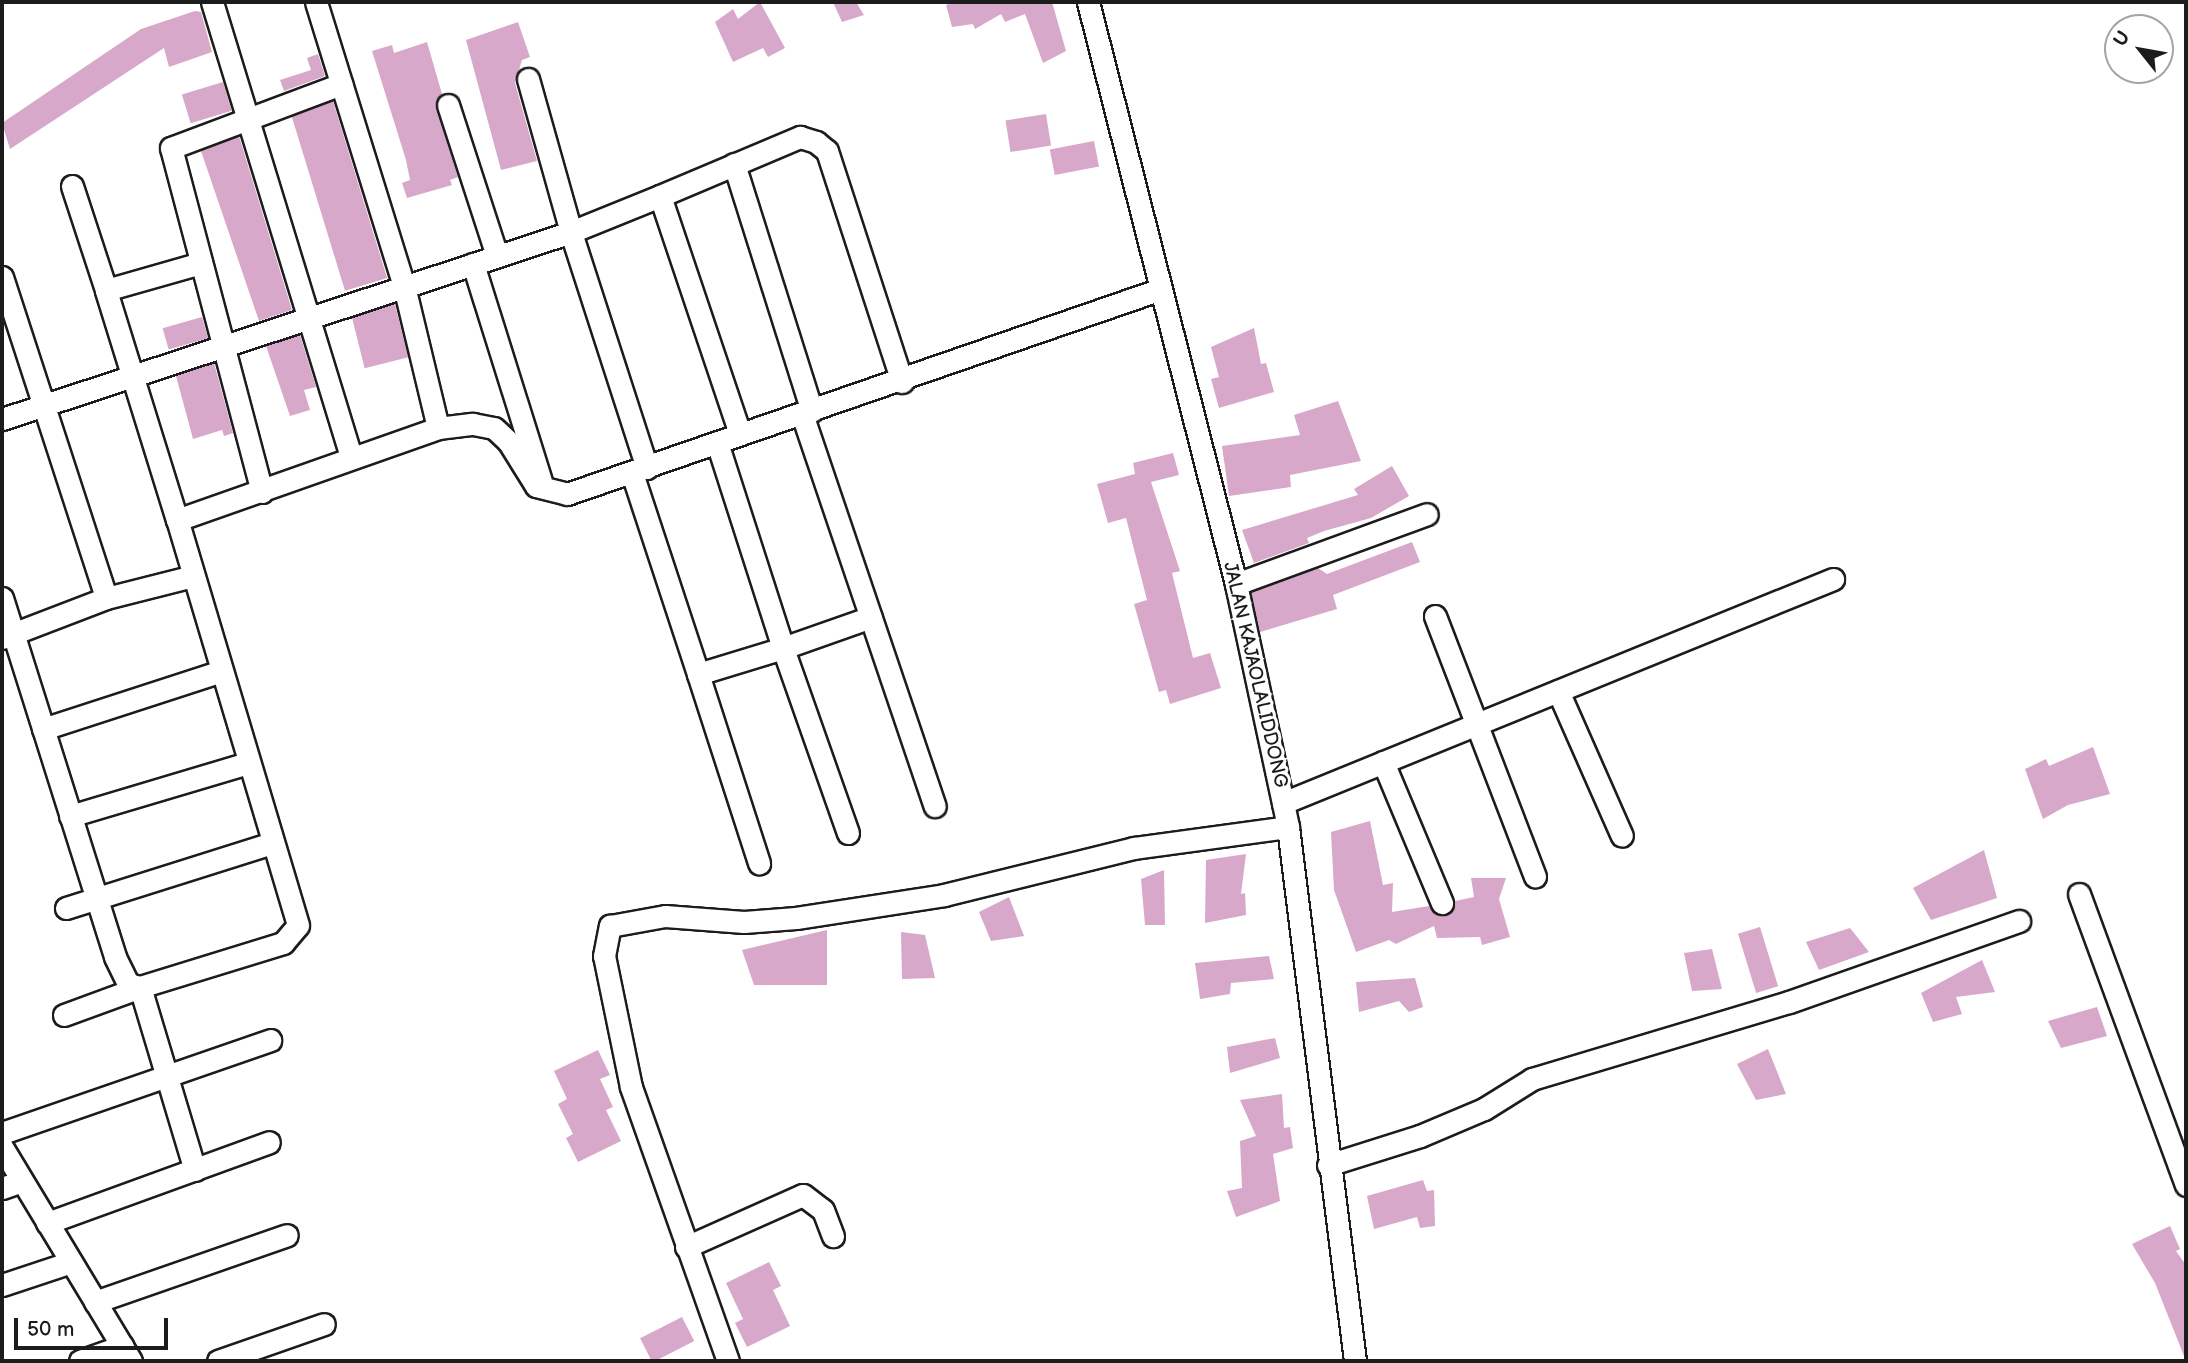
<!DOCTYPE html>
<html>
<head>
<meta charset="utf-8">
<style>
	body { margin:0 }
	#map { position:relative; width:2188px; height:1363px; overflow:hidden; background:#fff; font-family:"Balsamiq Sans",sans-serif }
	div>[style] { position:absolute }
	[style*='--x'] { left:calc(var(--x)*1px); top:calc(var(--y)*1px); width:calc(var(--w)*1px); rotate:calc(var(--a)*1deg) }
	.building>* { inset:0; background:#d7a8c9; transform-origin:0 0 }
	.roads { filter:drop-shadow(2px 0 #1c1c1c) drop-shadow(-2px 0 #1c1c1c) drop-shadow(0 2px #1c1c1c) drop-shadow(0 -2px #1c1c1c) }
	.minor>* { height:21px; margin:-10.5px; padding:0 10.5px; transform-origin:10.5px; border-radius:10.5px; background:#fff }
	span { translate:-50% -50%; white-space:nowrap; text-align:center; line-height:1.15; -webkit-text-stroke:6px #fff; paint-order:stroke }
	.street-label { font-size:19px; color:#1c1c1c }
	.frame { position:absolute; inset:0; border:4px solid #1c1c1c; pointer-events:none }
	.north { position:absolute; left:2104px; top:14px; width:70px; height:70px; box-sizing:border-box; background:#fff; border:2px solid #a4a4a4; border-radius:50%; rotate:301deg; font-size:19px; font-weight:700; line-height:28px; text-align:center; color:#1c1c1c }
	.north::after { content:''; display:block; margin:auto; width:24px; height:32px; background:#1c1c1c; clip-path:polygon(50% 0,100% 100%,50% 72%,0 100%) }
	.scale { position:absolute; left:14px; top:1318px; width:154px; height:32px; box-sizing:border-box; border:4px solid #1c1c1c; border-top:0; padding-left:9px; font-size:21px; line-height:24px; white-space:nowrap; color:#1c1c1c; -webkit-text-stroke:5px #fff; paint-order:stroke }
</style>
</head>
<body>
<div id="map">
	<div class="building">
		<i style="clip-path:polygon(760px 2px,785px 48px,768px 57px,763px 48px,733px 62px,715px 22px,733px 9px,738px 19px)"></i>
		<i style="clip-path:polygon(833px 2px,856px 2px,864px 15px,842px 22px)"></i>
		<i style="clip-path:polygon(954px 2px,1052px 2px,1066px 51px,1043px 63px,1025px 14px,1005px 22px,1001px 14px,975px 29px,973px 24px,952px 27px,946px 5px)"></i>
		<i style="clip-path:polygon(195px 11px,201px 12px,212px 52px,169px 67px,164px 48px,10px 149px,2px 123px,141px 29px)"></i>
		<i style="clip-path:polygon(518px 22px,530px 57px,522px 60px,515px 83px,537px 161px,501px 170px,466px 40px)"></i>
		<i style="clip-path:polygon(427px 42px,442px 94px,436px 109px,458px 177px,450px 180px,452px 185px,407px 198px,402px 183px,410px 180px,406px 160px,372px 51px,392px 45px,394px 53px)"></i>
		<i style="clip-path:polygon(318px 54px,325px 76px,284px 91px,280px 80px,311px 70px,307px 58px)"></i>
		<i style="left:223px;top:82px;width:30px;height:43px;rotate:73deg"></i>
		<i style="left:333px;top:101px;width:185px;height:44px;rotate:73deg"></i>
		<i style="left:1046px;top:114px;width:32px;height:41px;rotate:81deg"></i>
		<i style="clip-path:polygon(239px 136px,292px 310px,259px 321px,201px 151px)"></i>
		<i style="left:1094px;top:141px;width:26px;height:45px;rotate:79deg"></i>
		<i style="left:395px;top:304px;width:55px;height:45px;rotate:76deg"></i>
		<i style="left:202px;top:317px;width:22px;height:41px;rotate:74deg"></i>
		<i style="clip-path:polygon(1254px 328px,1261px 364px,1266px 363px,1274px 392px,1219px 408px,1211px 379px,1219px 377px,1211px 347px)"></i>
		<i style="clip-path:polygon(300px 335px,316px 387px,304px 390px,310px 410px,290px 416px,266px 346px)"></i>
		<i style="clip-path:polygon(214px 363px,233px 433px,224px 436px,222px 430px,193px 439px,176px 376px)"></i>
		<i style="clip-path:polygon(1338px 401px,1361px 461px,1290px 475px,1291px 487px,1229px 496px,1222px 446px,1300px 435px,1294px 415px)"></i>
		<i style="clip-path:polygon(1173px 453px,1179px 475px,1151px 482px,1180px 571px,1172px 573px,1193px 658px,1210px 653px,1221px 688px,1170px 704px,1166px 690px,1159px 692px,1134px 604px,1147px 600px,1126px 518px,1108px 523px,1097px 484px,1135px 474px,1133px 463px)"></i>
		<i style="clip-path:polygon(1392px 466px,1409px 496px,1371px 518px,1324px 531px,1307px 538px,1309px 543px,1254px 563px,1242px 530px,1358px 495px,1354px 489px)"></i>
		<i style="clip-path:polygon(1412px 542px,1420px 562px,1333px 595px,1337px 609px,1260px 632px,1251px 592px,1318px 568px,1327px 574px)"></i>
		<i style="clip-path:polygon(2093px 747px,2110px 794px,2068px 805px,2043px 819px,2025px 769px,2046px 759px,2049px 766px)"></i>
		<i style="clip-path:polygon(1370px 821px,1383px 885px,1393px 883px,1392px 912px,1429px 906px,1446px 915px,1455px 901px,1474px 897px,1471px 878px,1506px 878px,1499px 899px,1510px 937px,1482px 945px,1480px 937px,1437px 938px,1434px 926px,1396px 944px,1389px 940px,1356px 952px,1334px 890px,1331px 832px)"></i>
		<i style="clip-path:polygon(1984px 850px,1997px 898px,1931px 920px,1913px 888px)"></i>
		<i style="clip-path:polygon(1246px 854px,1241px 894px,1245px 893px,1246px 915px,1205px 923px,1206px 860px)"></i>
		<i style="clip-path:polygon(1164px 870px,1165px 925px,1145px 925px,1141px 879px)"></i>
		<i style="clip-path:polygon(1009px 897px,1024px 936px,991px 941px,979px 912px)"></i>
		<i style="left:1760px;top:927px;width:62px;height:23px;rotate:73deg"></i>
		<i style="clip-path:polygon(1850px 928px,1869px 952px,1819px 970px,1806px 942px)"></i>
		<i style="clip-path:polygon(827px 930px,827px 985px,754px 985px,742px 950px)"></i>
		<i style="clip-path:polygon(901px 932px,925px 935px,935px 978px,902px 979px)"></i>
		<i style="clip-path:polygon(1712px 949px,1722px 989px,1692px 991px,1684px 953px)"></i>
		<i style="clip-path:polygon(1269px 956px,1274px 979px,1231px 983px,1230px 994px,1200px 999px,1195px 963px)"></i>
		<i style="clip-path:polygon(1982px 960px,1995px 992px,1956px 997px,1962px 1014px,1933px 1022px,1921px 993px)"></i>
		<i style="clip-path:polygon(1415px 978px,1423px 1007px,1409px 1012px,1399px 1001px,1359px 1012px,1356px 982px)"></i>
		<i style="clip-path:polygon(2097px 1007px,2107px 1036px,2061px 1048px,2048px 1021px)"></i>
		<i style="clip-path:polygon(1275px 1038px,1280px 1058px,1230px 1073px,1227px 1047px)"></i>
		<i style="clip-path:polygon(1768px 1049px,1786px 1094px,1756px 1100px,1737px 1064px)"></i>
		<i style="clip-path:polygon(598px 1050px,610px 1075px,600px 1079px,613px 1107px,606px 1110px,621px 1141px,578px 1162px,566px 1138px,573px 1134px,558px 1104px,567px 1099px,554px 1071px)"></i>
		<i style="clip-path:polygon(1282px 1094px,1284px 1128px,1290px 1127px,1293px 1148px,1273px 1154px,1280px 1201px,1236px 1217px,1227px 1191px,1242px 1188px,1240px 1141px,1256px 1136px,1240px 1100px)"></i>
		<i style="clip-path:polygon(1423px 1180px,1427px 1191px,1434px 1190px,1435px 1226px,1420px 1228px,1417px 1217px,1374px 1229px,1367px 1196px)"></i>
		<i style="clip-path:polygon(2170px 1226px,2180px 1249px,2176px 1251px,2186px 1265px,2186px 1361px,2155px 1283px,2132px 1244px)"></i>
		<i style="clip-path:polygon(769px 1262px,781px 1286px,773px 1290px,790px 1326px,747px 1347px,735px 1323px,743px 1319px,726px 1283px)"></i>
		<i style="left:682px;top:1317px;width:27px;height:47px;rotate:63deg"></i>
	</div>
	<div class="roads">
		<div class="minor">
			<i style="--x:212;--y:2;--w:477;--a:73"></i>
			<i style="--x:316;--y:2;--w:297;--a:72.8"></i>
			<i style="--x:404;--y:286;--w:146;--a:76.5"></i>
			<i style="--x:1088;--y:2;--w:601;--a:75.73"></i>
			<i style="--x:1236;--y:584;--w:249;--a:77.9"></i>
			<i style="--x:1288;--y:827;--w:538;--a:82.85"></i>
			<i style="--x:448;--y:105;--w:159;--a:72"></i>
			<i style="--x:734;--y:164;--w:259;--a:72.5"></i>
			<i style="--x:72;--y:186;--w:109;--a:71.9"></i>
			<i style="--x:660;--y:196;--w:152;--a:-22.9"></i>
			<i style="--x:800;--y:137;--w:17;--a:17"></i>
			<i style="--x:816;--y:142;--w:14;--a:39"></i>
			<i style="--x:827;--y:151;--w:243;--a:72"></i>
			<i style="--x:473;--y:264;--w:227;--a:72.6"></i>
			<i style="--x:2;--y:277;--w:337;--a:72"></i>
			<i style="--x:802;--y:414;--w:414;--a:71.3"></i>
			<i style="--x:2;--y:419;--w:599;--a:-18.19"></i>
			<i style="--x:571;--y:232;--w:159;--a:-105.7"></i>
			<i style="--x:647;--y:468;--w:248;--a:-107.9"></i>
			<i style="--x:571;--y:232;--w:96;--a:-22"></i>
			<i style="--x:660;--y:196;--w:251;--a:71.4"></i>
			<i style="--x:632;--y:473;--w:212;--a:71.8"></i>
			<i style="--x:698;--y:674;--w:89;--a:-17"></i>
			<i style="--x:783;--y:648;--w:216;--a:-107.8"></i>
			<i style="--x:262;--y:492;--w:356;--a:-104.8"></i>
			<i style="--x:171;--y:148;--w:182;--a:-20.6"></i>
			<i style="--x:177;--y:520;--w:241;--a:-107.2"></i>
			<i style="--x:106;--y:290;--w:99;--a:-15.9"></i>
			<i style="--x:1236;--y:584;--w:203;--a:-20.1"></i>
			<i style="--x:2;--y:598;--w:376;--a:72.5"></i>
			<i style="--x:115;--y:957;--w:30;--a:64"></i>
			<i style="--x:128;--y:984;--w:12;--a:14"></i>
			<i style="--x:140;--y:987;--w:150;--a:-17.1"></i>
			<i style="--x:283;--y:943;--w:23;--a:-50"></i>
			<i style="--x:298;--y:925;--w:423;--a:-106.6"></i>
			<i style="--x:177;--y:520;--w:277;--a:-19.4"></i>
			<i style="--x:438;--y:428;--w:35;--a:-7"></i>
			<i style="--x:473;--y:424;--w:21;--a:11"></i>
			<i style="--x:494;--y:428;--w:19;--a:43"></i>
			<i style="--x:508;--y:441;--w:53;--a:58.1"></i>
			<i style="--x:536;--y:486;--w:32;--a:14"></i>
			<i style="--x:567;--y:494;--w:628;--a:-19.04"></i>
			<i style="--x:1435;--y:616;--w:279;--a:69"></i>
			<i style="--x:2;--y:638;--w:111;--a:-21"></i>
			<i style="--x:106;--y:598;--w:90;--a:-14.2"></i>
			<i style="--x:698;--y:674;--w:199;--a:72.1"></i>
			<i style="--x:1558;--y:691;--w:158;--a:66.2"></i>
			<i style="--x:43;--y:729;--w:187;--a:-18"></i>
			<i style="--x:1383;--y:762;--w:153;--a:67.3"></i>
			<i style="--x:1283;--y:803;--w:594;--a:-22.16"></i>
			<i style="--x:70;--y:816;--w:186;--a:-16.6"></i>
			<i style="--x:848;--y:833;--w:196;--a:-109.4"></i>
			<i style="--x:783;--y:648;--w:93;--a:-19.4"></i>
			<i style="--x:2079;--y:894;--w:310;--a:69.8"></i>
			<i style="--x:66;--y:908;--w:216;--a:-17.5"></i>
			<i style="--x:64;--y:1015;--w:81;--a:-20.2"></i>
			<i style="--x:140;--y:987;--w:191;--a:73.3"></i>
			<i style="--x:2;--y:1133;--w:284;--a:-19.1"></i>
			<i style="--x:2;--y:1147;--w:250;--a:58.9"></i>
			<i style="--x:1328;--y:1165;--w:96;--a:-17.5"></i>
			<i style="--x:1420;--y:1136;--w:69;--a:-22.9"></i>
			<i style="--x:1484;--y:1109;--w:57;--a:-32"></i>
			<i style="--x:1532;--y:1079;--w:268;--a:-16.7"></i>
			<i style="--x:1789;--y:1002;--w:244;--a:-19.4"></i>
			<i style="--x:2;--y:1188;--w:21;--a:-19"></i>
			<i style="--x:47;--y:1223;--w:236;--a:-20"></i>
			<i style="--x:686;--y:1247;--w:128;--a:-24"></i>
			<i style="--x:803;--y:1195;--w:25;--a:37"></i>
			<i style="--x:823;--y:1210;--w:28;--a:69"></i>
			<i style="--x:2;--y:1285;--w:73;--a:-18.4"></i>
			<i style="--x:95;--y:1302;--w:203;--a:-19.2"></i>
			<i style="--x:80;--y:1361;--w:45;--a:-19.7"></i>
			<i style="--x:218;--y:1361;--w:112;--a:-19.2"></i>
			<i style="--x:728;--y:1361;--w:291;--a:-109.5"></i>
			<i style="--x:631;--y:1087;--w:134;--a:-101.6"></i>
			<i style="--x:604;--y:956;--w:31;--a:-79"></i>
			<i style="--x:610;--y:926;--w:56;--a:-10.3"></i>
			<i style="--x:665;--y:916;--w:79;--a:4.3"></i>
			<i style="--x:744;--y:922;--w:52;--a:-4.4"></i>
			<i style="--x:796;--y:918;--w:150;--a:-8.8"></i>
			<i style="--x:944;--y:895;--w:196;--a:-13.9"></i>
			<i style="--x:1134;--y:848;--w:155;--a:-7.8"></i>
		</div>
	</div>
	<div class="street-label">
		<span style="left:1255px;top:675px;rotate:77deg">JALAN KAJAOLALIDDONG</span>
	</div>
	<div class="frame"></div>
	<div class="north">U</div>
	<div class="scale">50 m</div>
</div>
</body>
</html>
